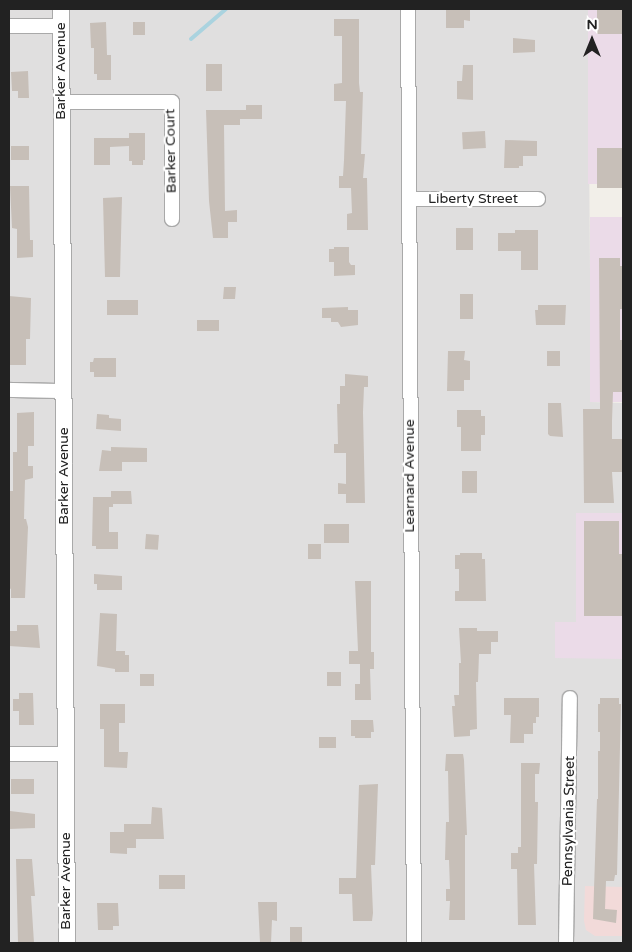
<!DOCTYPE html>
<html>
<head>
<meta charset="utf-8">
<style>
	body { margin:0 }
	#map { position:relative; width:632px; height:952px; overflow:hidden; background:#f2efe9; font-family:"Varela Round",sans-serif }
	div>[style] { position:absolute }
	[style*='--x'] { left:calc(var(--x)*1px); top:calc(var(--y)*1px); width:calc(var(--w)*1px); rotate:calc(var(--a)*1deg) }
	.residential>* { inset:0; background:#e0dfdf }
	.commercial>* { inset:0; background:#f2dad9 }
	.industrial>* { inset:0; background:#ebdbe8; transform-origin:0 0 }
	.stream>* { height:4px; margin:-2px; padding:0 2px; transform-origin:2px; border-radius:2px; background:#aad3df }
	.building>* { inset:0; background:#c7bfb8; transform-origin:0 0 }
	.roads { filter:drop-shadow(1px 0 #a9a9a9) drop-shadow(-1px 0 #a9a9a9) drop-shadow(0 1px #a9a9a9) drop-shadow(0 -1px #a9a9a9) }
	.minor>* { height:14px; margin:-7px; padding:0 7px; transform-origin:7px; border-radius:7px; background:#fff }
	.tertiary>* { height:16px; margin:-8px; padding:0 8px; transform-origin:8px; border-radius:8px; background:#fff }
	span { translate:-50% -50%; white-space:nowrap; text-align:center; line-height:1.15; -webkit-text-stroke:4.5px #fff; paint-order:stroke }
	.street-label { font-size:14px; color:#222 }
	.frame { position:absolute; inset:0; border:10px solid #222; pointer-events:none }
	.north { position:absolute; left:567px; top:15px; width:50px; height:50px; -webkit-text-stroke:4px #fff; paint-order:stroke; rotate:0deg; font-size:14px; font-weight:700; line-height:20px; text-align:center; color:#222 }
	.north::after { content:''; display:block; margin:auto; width:18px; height:22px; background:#222; clip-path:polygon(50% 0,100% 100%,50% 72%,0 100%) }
</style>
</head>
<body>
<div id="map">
	<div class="residential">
		<i style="clip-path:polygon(9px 9px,588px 9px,591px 402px,623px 403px,623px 513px,576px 513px,623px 659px,623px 943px,9px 943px)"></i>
	</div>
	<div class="commercial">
		<i style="clip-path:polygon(585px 886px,623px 887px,623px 936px,595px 936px,586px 930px,584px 921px)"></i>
	</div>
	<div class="industrial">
		<i style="left:588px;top:9px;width:35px;height:175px"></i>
		<i style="left:590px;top:217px;width:33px;height:185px"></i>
		<i style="clip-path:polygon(576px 513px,623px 513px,623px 659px,555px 658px,555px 622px,576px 622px)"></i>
	</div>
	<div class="stream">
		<i style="--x:191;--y:39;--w:46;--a:-40.6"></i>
	</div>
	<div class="building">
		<i style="clip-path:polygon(446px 9px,470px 9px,470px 21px,464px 20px,464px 28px,446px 28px)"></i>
		<i style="left:597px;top:9px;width:26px;height:25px"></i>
		<i style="clip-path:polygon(334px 19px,359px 19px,359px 83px,360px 92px,363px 92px,361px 154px,365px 154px,363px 178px,367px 178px,368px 230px,347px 230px,347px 214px,352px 213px,351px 188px,339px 188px,339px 176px,343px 176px,344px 160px,346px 101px,334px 101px,334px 84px,342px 83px,342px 36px,334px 36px)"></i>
		<i style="clip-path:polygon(106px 22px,107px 55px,111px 55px,111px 80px,97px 80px,97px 74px,94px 74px,94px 48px,91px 48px,90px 23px)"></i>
		<i style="left:133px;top:22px;width:12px;height:13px"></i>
		<i style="clip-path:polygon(513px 38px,535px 40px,535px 52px,513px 53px)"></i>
		<i style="left:206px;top:64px;width:16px;height:27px"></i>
		<i style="clip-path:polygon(463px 65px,473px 65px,473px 100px,457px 99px,457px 81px,462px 81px)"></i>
		<i style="clip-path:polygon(28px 71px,29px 98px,18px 98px,18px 91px,12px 91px,11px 72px)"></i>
		<i style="clip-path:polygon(246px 105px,262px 105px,262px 119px,240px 119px,240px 125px,224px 125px,225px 211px,237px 210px,237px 222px,228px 222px,228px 238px,213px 238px,209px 201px,206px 110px,246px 110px)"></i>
		<i style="left:485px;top:131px;width:17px;height:23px;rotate:87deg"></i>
		<i style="clip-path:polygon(129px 133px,145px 133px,145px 160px,143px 160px,143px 165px,132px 165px,132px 161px,129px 161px,129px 146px,110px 147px,110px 165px,94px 165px,94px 138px,129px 138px)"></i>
		<i style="clip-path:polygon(505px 140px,537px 141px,537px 156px,523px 156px,523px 166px,519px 166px,519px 168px,504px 168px)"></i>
		<i style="left:29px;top:146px;width:14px;height:18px;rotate:90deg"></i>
		<i style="left:597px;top:148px;width:26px;height:40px"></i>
		<i style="clip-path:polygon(10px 186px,29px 186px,30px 240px,33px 240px,33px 257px,17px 258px,17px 229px,12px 228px)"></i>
		<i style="clip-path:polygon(122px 197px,120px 277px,105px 277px,103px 198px)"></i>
		<i style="left:456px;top:228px;width:17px;height:22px"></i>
		<i style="clip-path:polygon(515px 230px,538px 230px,538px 270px,521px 270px,521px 251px,498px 251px,498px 233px,515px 233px)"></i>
		<i style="clip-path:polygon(334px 247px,349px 247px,349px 262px,351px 265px,355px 265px,355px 275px,334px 276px,334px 262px,329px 262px,329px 249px,334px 249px)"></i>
		<i style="clip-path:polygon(599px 258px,620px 258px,620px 266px,623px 266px,623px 309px,620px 309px,620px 340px,623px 340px,623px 392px,613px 392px,612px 421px,612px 439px,623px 439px,623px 472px,612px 472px,614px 503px,584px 503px,583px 409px,600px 409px)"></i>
		<i style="clip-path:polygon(224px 287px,236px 287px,235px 299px,223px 299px)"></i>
		<i style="left:460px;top:294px;width:13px;height:25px"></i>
		<i style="clip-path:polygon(9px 296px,31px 298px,30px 339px,26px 339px,26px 365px,9px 365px)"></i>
		<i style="left:107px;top:300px;width:31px;height:15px"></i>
		<i style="clip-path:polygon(538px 305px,566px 305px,565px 325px,536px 325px,535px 310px,538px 310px)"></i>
		<i style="clip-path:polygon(348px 307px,348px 310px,358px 310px,358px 325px,341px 327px,338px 322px,331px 322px,331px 318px,322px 318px,322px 308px)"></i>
		<i style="left:197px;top:320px;width:22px;height:11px"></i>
		<i style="clip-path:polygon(448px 351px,465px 351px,464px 360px,470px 361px,470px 380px,464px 380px,464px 391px,447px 391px)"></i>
		<i style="left:547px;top:351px;width:13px;height:15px"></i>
		<i style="clip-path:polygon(94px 358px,116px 358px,116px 377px,94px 377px,94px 372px,90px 372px,90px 362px,93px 362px)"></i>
		<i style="clip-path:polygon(345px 374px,368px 376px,368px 387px,364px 387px,363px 412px,365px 503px,346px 503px,346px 494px,338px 494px,338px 483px,346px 484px,346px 453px,334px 453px,334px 444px,338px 444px,337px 404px,340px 404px,340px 386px,345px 386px)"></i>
		<i style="clip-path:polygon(548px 403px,561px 403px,563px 437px,550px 436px,548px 434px)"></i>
		<i style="clip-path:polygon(457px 410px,481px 410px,481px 416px,485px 416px,485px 435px,481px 435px,481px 451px,461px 451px,461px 427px,457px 427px)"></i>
		<i style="clip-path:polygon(34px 412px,34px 446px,28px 446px,28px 466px,33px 466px,33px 478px,25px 480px,24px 519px,26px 519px,28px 527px,25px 598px,11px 598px,11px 589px,9px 588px,9px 491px,13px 491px,13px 452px,17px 452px,17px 413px)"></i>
		<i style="clip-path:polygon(97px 414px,109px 415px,109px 418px,121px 419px,121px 431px,96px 429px)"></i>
		<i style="clip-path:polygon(111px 447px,147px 448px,147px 462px,122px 462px,122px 471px,99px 471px,102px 450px,111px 451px)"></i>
		<i style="left:462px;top:471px;width:15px;height:22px"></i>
		<i style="clip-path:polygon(111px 491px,131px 491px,132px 504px,113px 504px,113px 507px,109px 507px,109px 532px,118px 532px,118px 549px,96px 549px,96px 546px,92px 546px,93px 497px,111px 497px)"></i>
		<i style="clip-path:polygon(584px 521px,619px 521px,619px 554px,623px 554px,623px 616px,584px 616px)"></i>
		<i style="left:324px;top:524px;width:25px;height:19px"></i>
		<i style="left:146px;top:534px;width:13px;height:15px;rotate:4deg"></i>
		<i style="left:308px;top:544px;width:13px;height:15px"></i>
		<i style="clip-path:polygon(460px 553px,482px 553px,482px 559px,485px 559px,486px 601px,455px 601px,455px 591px,459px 591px,459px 569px,455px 569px,455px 555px,460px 555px)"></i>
		<i style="clip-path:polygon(94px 574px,122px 576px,122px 590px,97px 590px,97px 584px,94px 584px)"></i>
		<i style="clip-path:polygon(355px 581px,371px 581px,371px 652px,374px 652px,374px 669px,370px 669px,371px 700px,355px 700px,355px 684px,360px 684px,360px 664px,349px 664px,349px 651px,358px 651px)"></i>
		<i style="clip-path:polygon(100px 613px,117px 614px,116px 651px,125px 651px,125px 655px,129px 655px,129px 672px,115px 672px,115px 669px,97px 666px)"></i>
		<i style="clip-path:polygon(17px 625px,38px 625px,40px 648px,9px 646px,9px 631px,17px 631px)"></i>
		<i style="clip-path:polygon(459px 628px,477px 628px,477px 631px,498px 631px,498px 642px,491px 642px,491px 654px,479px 654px,478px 682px,476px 682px,477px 729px,470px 730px,470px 736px,454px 737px,452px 706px,455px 706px,454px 695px,459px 695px,459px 663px,461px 663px)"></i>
		<i style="left:327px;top:672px;width:14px;height:14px"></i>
		<i style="left:140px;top:674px;width:14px;height:12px"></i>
		<i style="clip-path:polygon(19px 693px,33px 693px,34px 725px,19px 725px,19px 711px,13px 711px,13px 699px,19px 699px)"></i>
		<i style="clip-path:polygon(504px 698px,539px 698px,539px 717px,536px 717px,536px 723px,533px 723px,533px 734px,524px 734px,524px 743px,510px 743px,511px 715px,504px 715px)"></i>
		<i style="clip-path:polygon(600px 698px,619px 698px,619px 704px,621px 704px,617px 875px,615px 875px,614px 881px,606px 881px,605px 909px,617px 910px,616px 923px,593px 919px,597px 799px,598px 799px,598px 751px,600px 751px,600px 732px,598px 732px,598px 704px,600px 704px)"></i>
		<i style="clip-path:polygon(100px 704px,125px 704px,125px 723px,119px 723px,119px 752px,128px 752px,127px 768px,104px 767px,104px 729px,100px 729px)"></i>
		<i style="clip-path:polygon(351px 720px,373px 720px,374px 732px,371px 732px,371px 738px,355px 738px,355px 736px,351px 736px)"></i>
		<i style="left:336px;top:737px;width:11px;height:17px;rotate:90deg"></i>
		<i style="clip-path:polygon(446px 754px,463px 754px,464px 760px,467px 835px,465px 835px,465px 920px,449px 920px,450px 901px,446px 901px,446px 889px,450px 889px,449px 860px,445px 860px,446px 822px,449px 822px,448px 771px,445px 771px)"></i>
		<i style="clip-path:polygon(521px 763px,540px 763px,539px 774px,535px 774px,535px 802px,538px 802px,537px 864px,534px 864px,536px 925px,518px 925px,517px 869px,511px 869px,511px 853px,518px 853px,518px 847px,521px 847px)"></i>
		<i style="left:11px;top:779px;width:23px;height:15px"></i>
		<i style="clip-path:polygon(378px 784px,375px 865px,371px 865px,373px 913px,372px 921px,353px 921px,352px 894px,339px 894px,339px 878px,356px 878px,359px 785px)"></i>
		<i style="clip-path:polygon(152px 807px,162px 808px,164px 839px,136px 839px,136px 848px,127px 848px,127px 854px,110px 853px,110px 832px,124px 832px,124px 824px,151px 824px)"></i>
		<i style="clip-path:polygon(10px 811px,35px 814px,35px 828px,9px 829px)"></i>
		<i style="clip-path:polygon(16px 859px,32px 859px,35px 896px,31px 896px,34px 943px,18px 943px)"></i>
		<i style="left:159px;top:875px;width:26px;height:14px"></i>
		<i style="clip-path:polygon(258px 902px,277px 902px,277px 921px,272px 920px,271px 943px,260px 943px)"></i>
		<i style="clip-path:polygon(97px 903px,118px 903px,119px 926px,113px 926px,113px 930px,98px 930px)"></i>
		<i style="left:290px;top:927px;width:12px;height:16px"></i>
	</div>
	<div class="roads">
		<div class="minor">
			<i style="--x:408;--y:9;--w:934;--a:89.63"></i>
			<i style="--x:9;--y:26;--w:52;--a:0"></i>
			<i style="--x:62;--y:102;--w:110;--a:0"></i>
			<i style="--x:172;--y:102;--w:117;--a:90"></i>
			<i style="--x:409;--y:199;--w:129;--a:0"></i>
			<i style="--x:9;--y:390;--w:54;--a:1.1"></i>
			<i style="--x:9;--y:754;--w:57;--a:0"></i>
			<i style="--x:566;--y:943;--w:245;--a:-89.1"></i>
		</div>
		<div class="tertiary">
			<i style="--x:61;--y:9;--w:934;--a:89.63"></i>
		</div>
	</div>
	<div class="street-label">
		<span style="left:61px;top:71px;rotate:-90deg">Barker Avenue</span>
		<span style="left:171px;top:151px;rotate:-91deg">Barker Court</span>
		<span style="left:473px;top:199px">Liberty Street</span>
		<span style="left:64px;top:476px;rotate:-90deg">Barker Avenue</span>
		<span style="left:410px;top:476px;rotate:-90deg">Learnard Avenue</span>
		<span style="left:569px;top:821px;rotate:-89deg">Pennsylvania Street</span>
		<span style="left:66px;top:881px;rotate:-90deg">Barker Avenue</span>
	</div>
	<div class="frame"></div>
	<div class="north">N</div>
</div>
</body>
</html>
